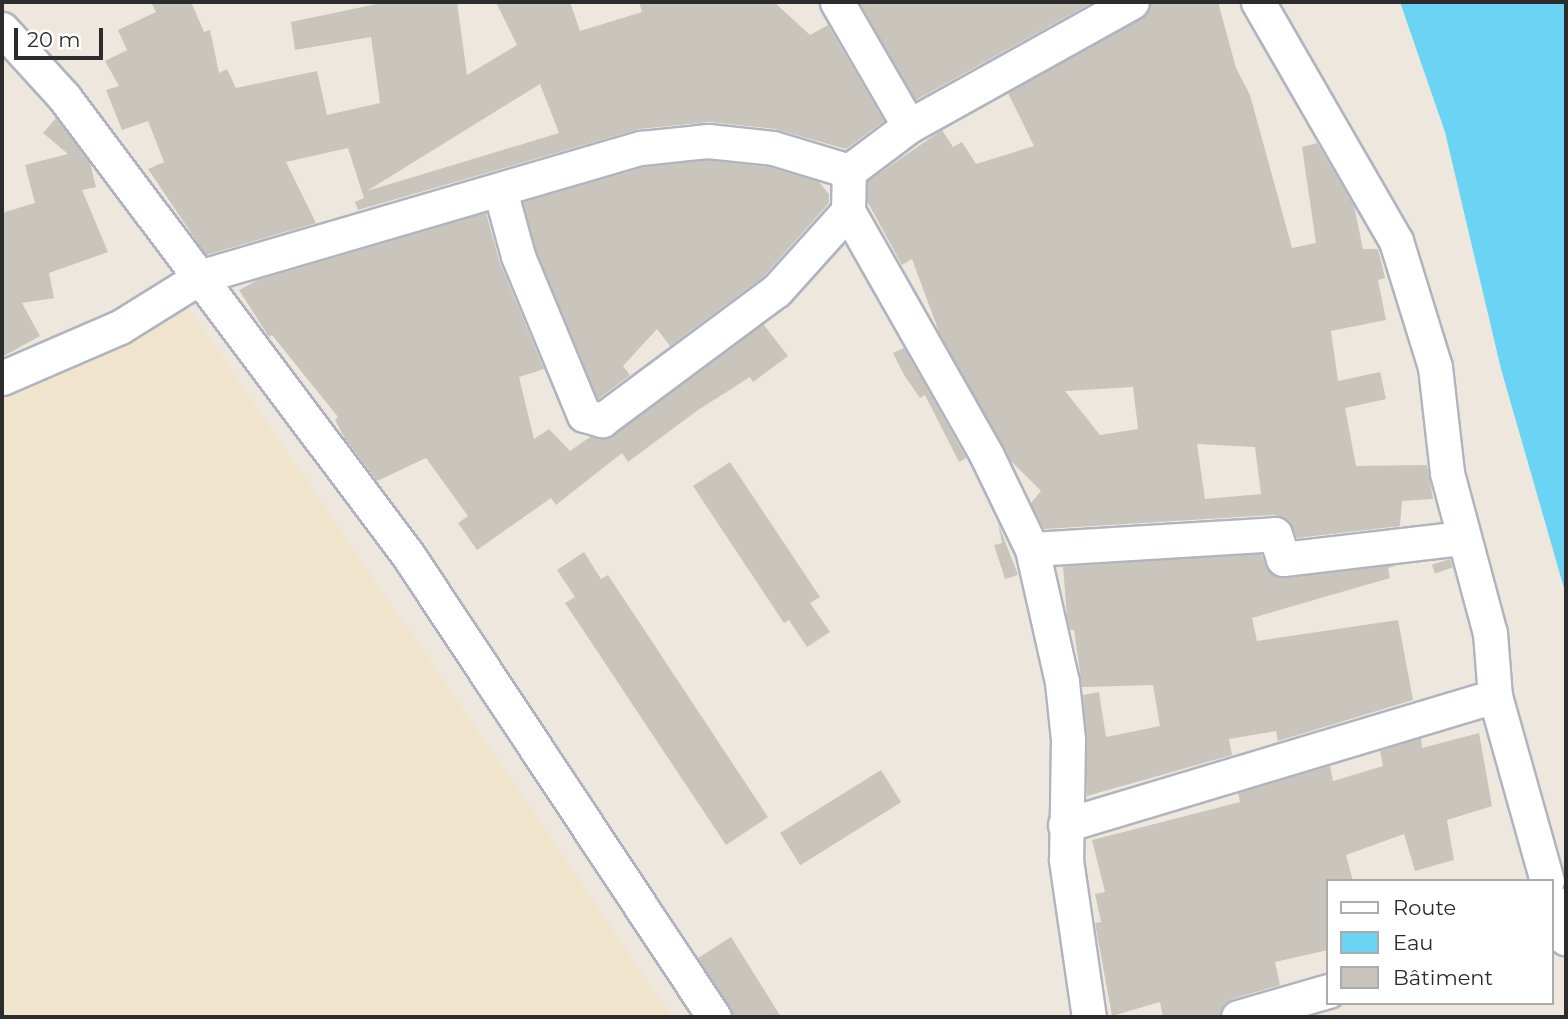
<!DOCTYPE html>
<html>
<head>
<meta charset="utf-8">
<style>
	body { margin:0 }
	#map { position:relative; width:1568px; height:1019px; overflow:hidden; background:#eee7dd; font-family:Montserrat,sans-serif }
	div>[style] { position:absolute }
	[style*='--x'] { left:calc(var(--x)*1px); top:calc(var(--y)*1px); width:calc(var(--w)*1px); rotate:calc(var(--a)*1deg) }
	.education>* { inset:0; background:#f0e4cc }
	.water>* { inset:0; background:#6bd4f5 }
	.building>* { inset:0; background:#c9c5bc; transform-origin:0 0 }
	.roads { filter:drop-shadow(2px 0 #b1b4c0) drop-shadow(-2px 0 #b1b4c0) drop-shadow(0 2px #b1b4c0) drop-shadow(0 -2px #b1b4c0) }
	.street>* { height:33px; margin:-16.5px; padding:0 16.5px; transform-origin:16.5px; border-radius:16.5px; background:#fff }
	span { translate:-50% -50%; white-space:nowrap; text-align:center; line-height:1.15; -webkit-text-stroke:7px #fff; paint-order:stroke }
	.frame { position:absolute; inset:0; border:4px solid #2c2c2c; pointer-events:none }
	.legend { position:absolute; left:1326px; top:879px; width:228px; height:126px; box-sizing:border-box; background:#fff; border:2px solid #ababab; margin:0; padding:9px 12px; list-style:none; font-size:21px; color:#2c2c2c }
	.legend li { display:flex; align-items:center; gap:14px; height:35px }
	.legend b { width:35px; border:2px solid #ababab }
	.scale { position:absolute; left:14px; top:28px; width:89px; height:32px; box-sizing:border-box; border:4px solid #2c2c2c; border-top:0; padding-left:9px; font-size:21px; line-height:24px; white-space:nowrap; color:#2c2c2c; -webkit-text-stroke:5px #fff; paint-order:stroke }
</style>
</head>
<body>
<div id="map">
	<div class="education">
		<i style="clip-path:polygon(183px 300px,552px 839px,672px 1017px,2px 1017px,2px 387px)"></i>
	</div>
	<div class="water">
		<i style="clip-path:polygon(1400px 2px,1566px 2px,1566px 595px,1501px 369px,1445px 132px)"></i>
	</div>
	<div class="building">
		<i style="clip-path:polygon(evenodd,151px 2px,191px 2px,204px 32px,210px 30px,219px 73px,227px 69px,236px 88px,317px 71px,327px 115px,380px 103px,371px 37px,295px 50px,291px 22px,386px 2px,457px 2px,467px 75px,517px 45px,496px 2px,570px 2px,580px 31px,642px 12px,639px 2px,774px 2px,810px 35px,828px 25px,884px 121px,846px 149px,775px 129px,710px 122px,639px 129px,358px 210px,355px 202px,364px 198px,348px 148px,286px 162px,316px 223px,206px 255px,148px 169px,164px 162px,148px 121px,122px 130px,106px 90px,119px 86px,105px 61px,127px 50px,118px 30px,156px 12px,151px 2px,540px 84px,559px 133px,367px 191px,540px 84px)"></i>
		<i style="clip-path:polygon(859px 2px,1093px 2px,916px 100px)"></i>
		<i style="clip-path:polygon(evenodd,1151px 2px,1218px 2px,1236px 68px,1250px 95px,1292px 248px,1316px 243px,1302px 147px,1317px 143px,1354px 206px,1363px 249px,1378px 249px,1385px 278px,1378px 280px,1386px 320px,1331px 331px,1338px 381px,1380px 372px,1386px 399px,1345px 408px,1356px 466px,1427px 465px,1433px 499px,1402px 501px,1400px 526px,1297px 538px,1289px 520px,1274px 515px,1044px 529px,1031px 503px,1041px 491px,1010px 460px,939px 332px,912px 259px,902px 265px,867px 201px,868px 181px,942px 130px,953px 147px,962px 142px,976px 164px,1034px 146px,1008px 93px,1141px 19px,1151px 2px,1133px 387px,1138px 429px,1100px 435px,1065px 391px,1133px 387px,1151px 2px,1197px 444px,1255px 447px,1261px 494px,1205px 499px,1197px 444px)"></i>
		<i style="clip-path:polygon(56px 118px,90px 163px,96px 187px,82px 190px,108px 252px,49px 273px,54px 298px,22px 303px,40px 336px,2px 357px,2px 213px,35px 203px,25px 165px,68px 154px,43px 133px)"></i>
		<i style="clip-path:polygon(708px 160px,769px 167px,819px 182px,829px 194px,829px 203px,763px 277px,670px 346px,657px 329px,623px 366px,630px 375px,598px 399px,536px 250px,523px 202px,645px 167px)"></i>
		<i style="clip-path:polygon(486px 213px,500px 263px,544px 369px,519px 377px,534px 439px,549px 429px,570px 451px,590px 437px,613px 436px,763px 324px,788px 356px,753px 382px,750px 377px,698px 410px,628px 462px,622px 453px,556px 505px,551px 498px,477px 550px,458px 523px,468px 516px,426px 458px,377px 481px,344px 437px,335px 420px,338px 417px,272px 335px,269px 337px,239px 290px,258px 280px)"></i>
		<i style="clip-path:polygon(904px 348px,966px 458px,959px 462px,925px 395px,920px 398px,904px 375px,893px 353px)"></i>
		<i style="clip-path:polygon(730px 462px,820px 597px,810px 603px,830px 632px,807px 647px,789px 620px,784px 623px,693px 486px)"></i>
		<i style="clip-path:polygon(998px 523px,1018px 575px,1005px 579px,994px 545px,1002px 543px)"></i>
		<i style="clip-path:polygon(584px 552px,601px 579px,608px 575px,768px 817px,726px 845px,565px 603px,575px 597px,557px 570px)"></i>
		<i style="clip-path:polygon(1261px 554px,1270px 573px,1285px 578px,1397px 565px,1388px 568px,1390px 578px,1252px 618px,1257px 641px,1398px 620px,1413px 700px,1278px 741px,1276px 731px,1229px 739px,1232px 755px,1087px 796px,1083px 695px,1099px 692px,1106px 737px,1160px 726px,1153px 685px,1082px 687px,1074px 630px,1070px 630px,1067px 617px,1063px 566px)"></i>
		<i style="left:1450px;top:559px;width:9px;height:19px;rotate:72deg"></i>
		<i style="clip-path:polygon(1479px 733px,1492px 806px,1447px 820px,1454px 860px,1415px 871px,1404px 834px,1346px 855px,1353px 881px,1328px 881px,1328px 950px,1275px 962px,1280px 985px,1232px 999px,1224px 1004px,1219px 1017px,1163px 1017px,1160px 1002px,1112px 1016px,1095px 923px,1101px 922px,1095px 894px,1105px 892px,1092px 840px,1240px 802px,1238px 793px,1330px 766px,1333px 781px,1383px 766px,1380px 751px,1421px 738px,1422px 748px)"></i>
		<i style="left:881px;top:770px;width:38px;height:119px;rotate:58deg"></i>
		<i style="clip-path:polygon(731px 937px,781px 1017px,733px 1017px,698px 958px)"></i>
	</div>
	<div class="roads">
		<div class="street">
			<i style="--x:837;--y:2;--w:143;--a:59.9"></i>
			<i style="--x:1258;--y:2;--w:276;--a:60"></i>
			<i style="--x:1396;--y:241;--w:132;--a:72.8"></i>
			<i style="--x:1435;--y:367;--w:107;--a:83.5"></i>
			<i style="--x:1447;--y:473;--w:166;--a:75"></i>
			<i style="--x:1490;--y:633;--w:63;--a:85.5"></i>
			<i style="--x:1495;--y:696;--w:192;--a:74.3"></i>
			<i style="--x:2;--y:29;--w:92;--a:47.6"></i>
			<i style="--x:64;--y:97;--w:573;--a:53.09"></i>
			<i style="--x:408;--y:555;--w:554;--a:56.48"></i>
			<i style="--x:500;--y:190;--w:68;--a:74.7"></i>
			<i style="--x:518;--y:256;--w:172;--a:67.5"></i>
			<i style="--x:584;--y:415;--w:19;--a:16"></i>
			<i style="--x:602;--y:420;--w:217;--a:-36.6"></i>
			<i style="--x:776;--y:291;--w:108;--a:-48"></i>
			<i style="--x:848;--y:211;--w:40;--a:-88.6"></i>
			<i style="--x:849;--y:171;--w:75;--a:-36.9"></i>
			<i style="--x:909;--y:126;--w:255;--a:-29.1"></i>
			<i style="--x:848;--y:211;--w:282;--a:60.4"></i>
			<i style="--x:987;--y:456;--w:103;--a:64.2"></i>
			<i style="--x:1032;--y:549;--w:136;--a:77.3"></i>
			<i style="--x:1062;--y:682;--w:57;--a:84"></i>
			<i style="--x:1068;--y:739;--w:121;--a:90.9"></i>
			<i style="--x:1066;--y:860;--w:159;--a:81.7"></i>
			<i style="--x:2;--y:378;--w:129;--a:-23.4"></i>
			<i style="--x:120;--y:327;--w:97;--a:-31.9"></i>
			<i style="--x:202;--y:276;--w:457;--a:-16.3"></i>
			<i style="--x:641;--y:148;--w:67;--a:-6"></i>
			<i style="--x:708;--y:141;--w:65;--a:6.1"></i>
			<i style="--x:773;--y:148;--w:79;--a:16.8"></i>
			<i style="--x:1032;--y:549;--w:243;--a:-3.5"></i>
			<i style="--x:1275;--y:534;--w:26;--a:72"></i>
			<i style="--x:1283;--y:559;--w:181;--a:-6.7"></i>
			<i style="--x:1065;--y:825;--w:449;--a:-16.7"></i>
			<i style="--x:1552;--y:901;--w:40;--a:69.8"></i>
			<i style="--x:1238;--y:1017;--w:94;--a:-16.1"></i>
		</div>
	</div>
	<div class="frame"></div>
	<ul class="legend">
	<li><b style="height:9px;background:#fff"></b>Route</li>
	<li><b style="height:19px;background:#6bd4f5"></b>Eau</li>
	<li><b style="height:19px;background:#c9c5bc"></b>Bâtiment</li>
	</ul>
	<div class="scale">20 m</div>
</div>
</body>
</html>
